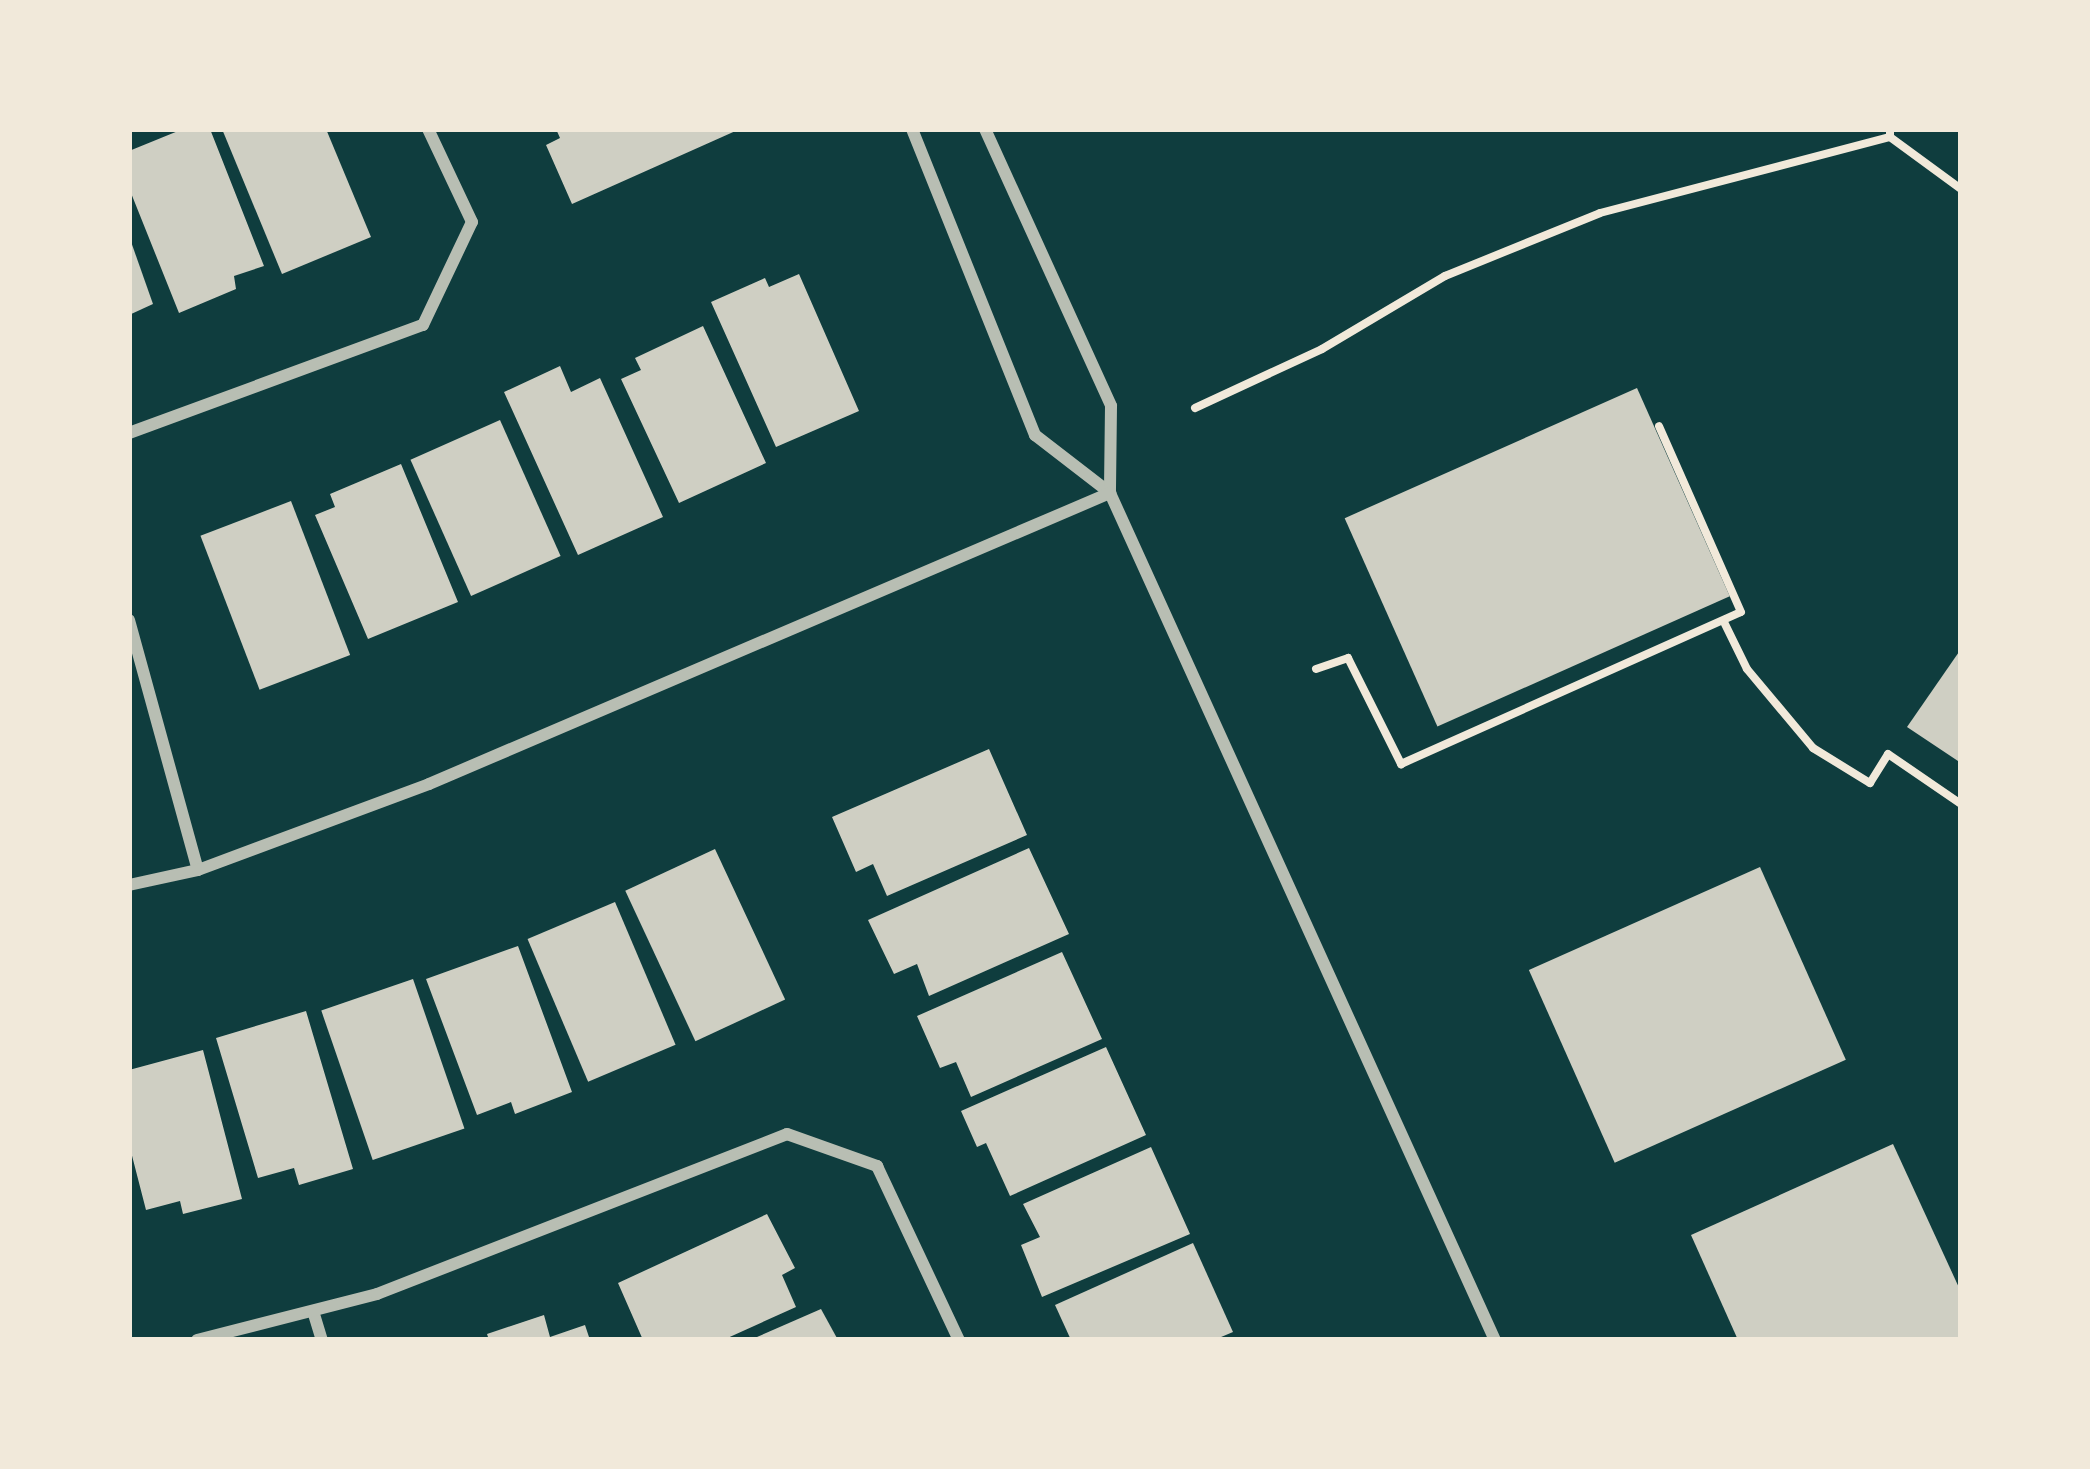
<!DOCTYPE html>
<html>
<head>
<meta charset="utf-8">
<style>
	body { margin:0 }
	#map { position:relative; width:2090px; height:1469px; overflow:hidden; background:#0f3d3e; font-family:"Varela Round",sans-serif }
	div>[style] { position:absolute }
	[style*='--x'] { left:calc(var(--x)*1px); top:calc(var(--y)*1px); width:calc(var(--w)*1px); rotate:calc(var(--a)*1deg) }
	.building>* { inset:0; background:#cfcfc3; transform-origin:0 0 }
	.path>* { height:8px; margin:-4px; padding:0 4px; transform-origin:4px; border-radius:4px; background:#f1e9da }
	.minor>* { height:12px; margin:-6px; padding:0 6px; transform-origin:6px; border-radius:6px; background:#b8beb3 }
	span { translate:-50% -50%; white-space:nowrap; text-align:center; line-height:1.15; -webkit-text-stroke:9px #f1e9da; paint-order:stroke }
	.frame { position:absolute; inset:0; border:132px solid #f1e9da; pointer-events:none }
</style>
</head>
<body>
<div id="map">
	<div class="building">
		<i style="clip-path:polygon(183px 129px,210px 129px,264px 266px,234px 276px,236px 289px,179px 313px,129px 188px,129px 151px)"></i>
		<i style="clip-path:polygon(222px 129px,326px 129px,371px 237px,282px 274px)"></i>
		<i style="clip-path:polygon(556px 129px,740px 129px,572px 204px,546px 145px,560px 138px)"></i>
		<i style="clip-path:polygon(129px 236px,153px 304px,129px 315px)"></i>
		<i style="clip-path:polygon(799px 274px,859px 411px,776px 447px,711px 302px,765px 278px,769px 287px)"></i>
		<i style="clip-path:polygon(703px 326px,766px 463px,679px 503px,621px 379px,641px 370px,635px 358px)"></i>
		<i style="clip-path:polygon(560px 366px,571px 392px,600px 378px,663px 517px,578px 555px,504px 392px)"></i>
		<i style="left:1637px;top:388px;width:228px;height:320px;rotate:66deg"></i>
		<i style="left:500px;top:420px;width:149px;height:98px;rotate:66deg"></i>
		<i style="clip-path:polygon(401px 464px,458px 602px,368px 639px,315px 515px,335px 507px,330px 494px)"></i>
		<i style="left:291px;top:501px;width:165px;height:97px;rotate:69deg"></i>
		<i style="clip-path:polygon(1961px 649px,1961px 763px,1907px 727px)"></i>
		<i style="clip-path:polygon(989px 749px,1027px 835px,887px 896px,873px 864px,856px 872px,832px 817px)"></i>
		<i style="clip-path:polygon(1029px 848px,1069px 934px,929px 996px,917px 964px,894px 974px,868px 920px)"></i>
		<i style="left:715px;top:849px;width:166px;height:99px;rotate:65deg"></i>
		<i style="left:1760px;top:867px;width:211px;height:253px;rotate:66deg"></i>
		<i style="left:615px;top:902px;width:155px;height:95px;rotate:67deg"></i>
		<i style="clip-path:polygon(518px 946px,572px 1092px,515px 1114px,511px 1102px,477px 1115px,426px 979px)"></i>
		<i style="clip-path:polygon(1062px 952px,1102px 1039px,971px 1097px,956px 1062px,940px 1068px,917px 1016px)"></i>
		<i style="left:413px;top:979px;width:158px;height:97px;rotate:71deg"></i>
		<i style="clip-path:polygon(306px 1011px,353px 1169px,299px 1185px,294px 1168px,258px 1178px,216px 1038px)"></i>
		<i style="clip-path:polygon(1106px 1047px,1146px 1135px,1010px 1196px,986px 1143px,977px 1147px,961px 1111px)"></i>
		<i style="clip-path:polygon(203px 1050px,242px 1199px,183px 1214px,180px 1201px,146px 1210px,129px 1144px,129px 1070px)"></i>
		<i style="clip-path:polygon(1893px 1144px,1961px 1292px,1961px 1340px,1738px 1340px,1691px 1235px)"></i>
		<i style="clip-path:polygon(1151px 1147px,1190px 1234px,1042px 1297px,1021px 1245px,1040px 1237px,1023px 1204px)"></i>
		<i style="clip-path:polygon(767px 1214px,795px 1268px,782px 1275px,796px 1307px,723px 1340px,643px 1340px,618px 1283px)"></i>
		<i style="clip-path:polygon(1193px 1243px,1233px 1332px,1214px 1340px,1071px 1340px,1055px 1305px)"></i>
		<i style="clip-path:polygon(821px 1309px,838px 1340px,750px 1340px)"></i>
		<i style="clip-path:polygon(544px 1315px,550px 1337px,585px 1325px,590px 1340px,489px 1340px,487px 1334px)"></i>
	</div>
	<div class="path">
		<i style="--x:1890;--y:129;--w:8;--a:90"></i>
		<i style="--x:1890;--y:137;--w:88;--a:36.2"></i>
		<i style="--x:1195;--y:408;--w:140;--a:-24.9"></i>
		<i style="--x:1322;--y:349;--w:143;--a:-30.7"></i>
		<i style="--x:1445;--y:276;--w:167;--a:-22.1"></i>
		<i style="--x:1600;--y:213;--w:300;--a:-14.7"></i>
		<i style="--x:1724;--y:622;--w:52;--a:63.9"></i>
		<i style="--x:1747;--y:669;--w:103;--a:50.1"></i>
		<i style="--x:1813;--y:748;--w:67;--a:31.6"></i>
		<i style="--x:1870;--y:783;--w:34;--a:-58"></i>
		<i style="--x:1888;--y:754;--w:88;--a:34.4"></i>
		<i style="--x:1316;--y:669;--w:34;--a:-19"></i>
		<i style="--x:1348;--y:658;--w:119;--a:63.4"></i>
		<i style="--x:1401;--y:764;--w:372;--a:-24.1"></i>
		<i style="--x:1741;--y:612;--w:203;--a:-113.8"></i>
	</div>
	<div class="minor">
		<i style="--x:912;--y:129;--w:330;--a:68.1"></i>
		<i style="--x:1035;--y:435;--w:95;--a:37.7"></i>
		<i style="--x:985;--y:129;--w:304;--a:65.5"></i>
		<i style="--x:1111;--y:406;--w:87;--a:90.7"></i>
		<i style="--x:1110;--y:493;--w:930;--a:65.56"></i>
		<i style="--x:129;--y:433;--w:313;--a:-20.2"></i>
		<i style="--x:423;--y:325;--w:114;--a:-64.6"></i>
		<i style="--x:472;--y:222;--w:103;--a:-115.3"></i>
		<i style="--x:129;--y:620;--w:259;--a:74.6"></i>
		<i style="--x:129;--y:885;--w:71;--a:-12.3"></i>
		<i style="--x:198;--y:870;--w:246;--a:-20.4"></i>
		<i style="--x:429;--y:784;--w:741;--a:-23.14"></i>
		<i style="--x:313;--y:1311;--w:30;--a:73"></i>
		<i style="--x:197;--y:1340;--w:186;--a:-14.3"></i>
		<i style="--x:377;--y:1294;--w:440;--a:-21.3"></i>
		<i style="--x:787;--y:1134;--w:96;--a:19.6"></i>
		<i style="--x:877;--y:1166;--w:192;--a:64.8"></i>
	</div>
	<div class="frame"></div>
</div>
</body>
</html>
